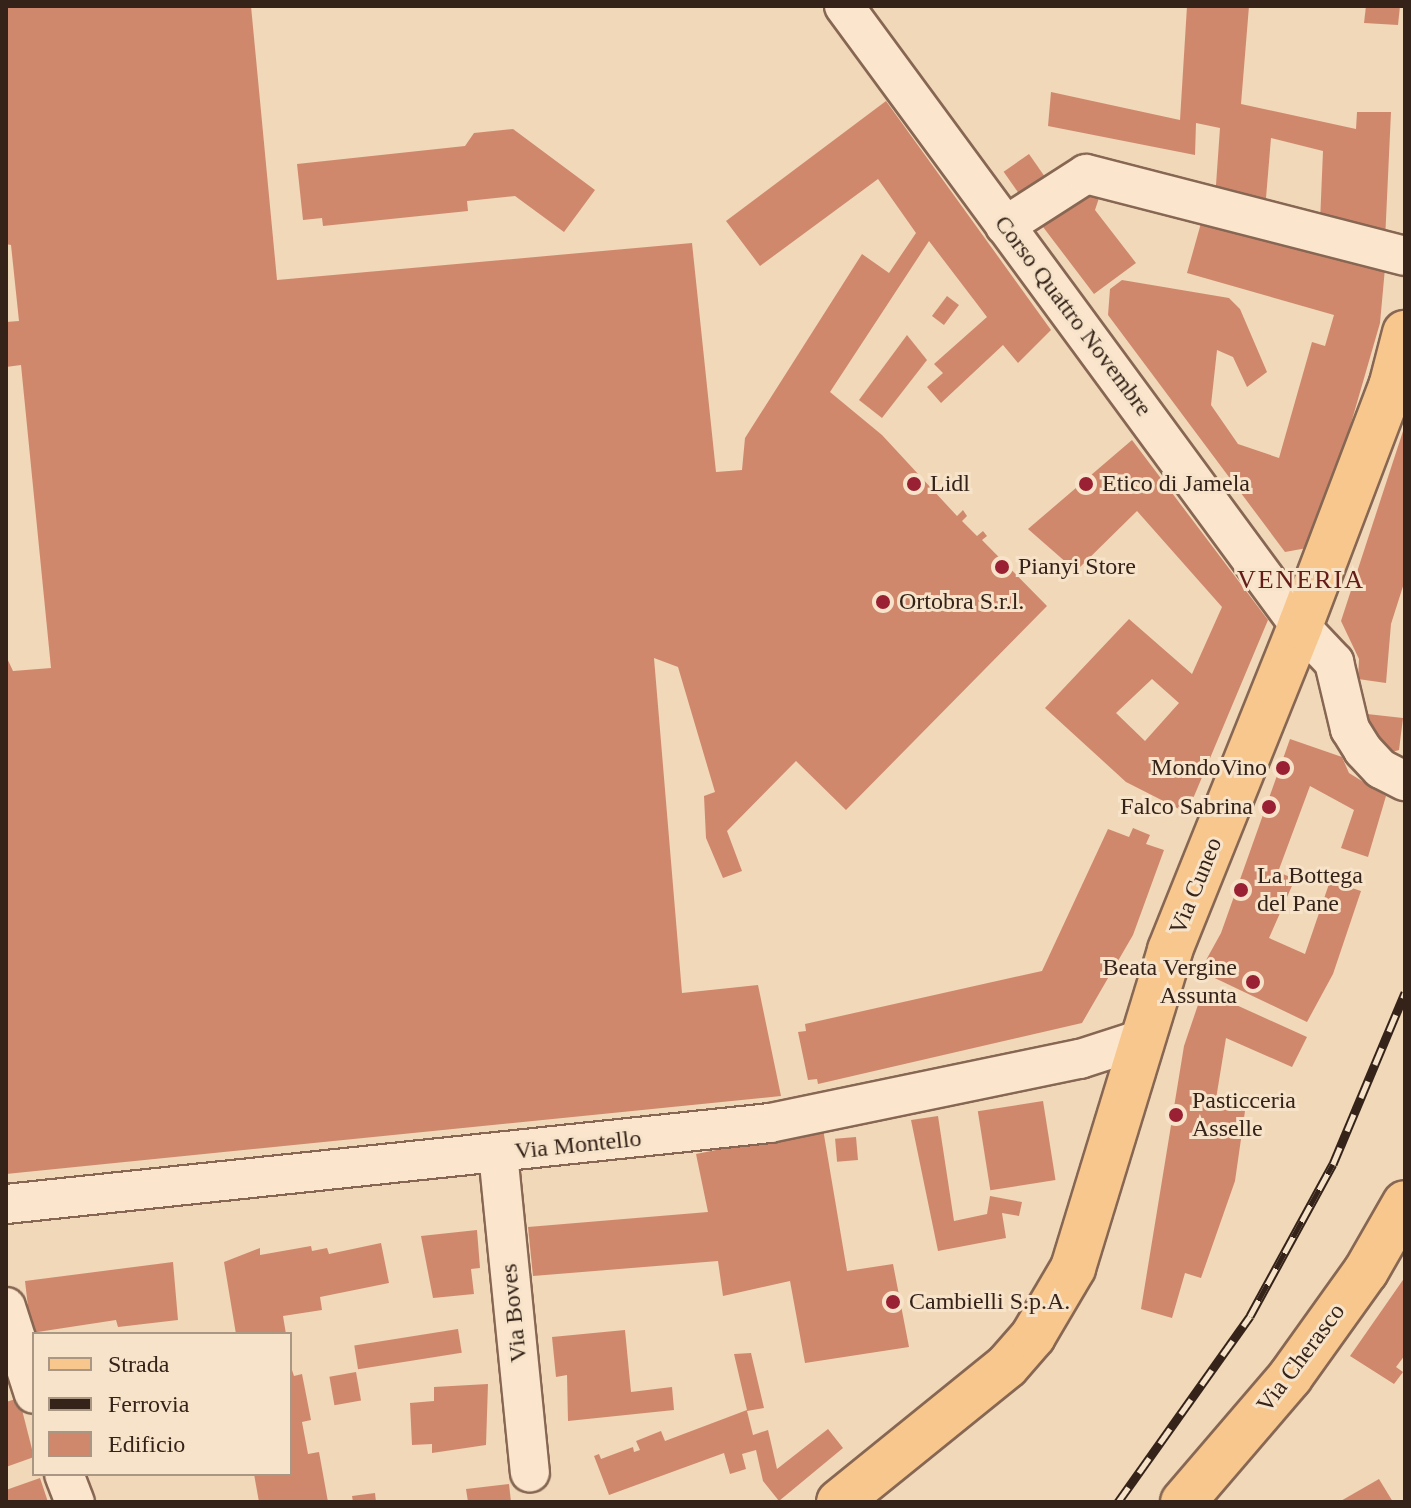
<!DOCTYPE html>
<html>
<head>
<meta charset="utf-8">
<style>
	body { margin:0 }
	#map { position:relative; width:1411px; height:1508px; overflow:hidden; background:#f0d8b9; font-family:Georgia,serif }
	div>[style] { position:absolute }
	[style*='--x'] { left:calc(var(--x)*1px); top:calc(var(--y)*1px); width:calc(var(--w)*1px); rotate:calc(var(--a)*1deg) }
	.building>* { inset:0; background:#d0886d; transform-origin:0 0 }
	.roads { filter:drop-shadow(2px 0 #876753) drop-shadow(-2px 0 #876753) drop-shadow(0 2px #876753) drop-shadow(0 -2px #876753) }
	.minor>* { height:38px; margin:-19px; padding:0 19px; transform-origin:19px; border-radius:19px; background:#fbe6cd }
	.major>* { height:44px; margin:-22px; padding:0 22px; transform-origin:22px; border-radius:22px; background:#f7c78d }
	.rail>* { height:9px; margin-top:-4.5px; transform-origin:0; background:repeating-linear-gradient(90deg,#f7e3c9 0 18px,#352319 0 36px); box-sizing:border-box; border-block:2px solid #352319 }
	.dots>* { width:22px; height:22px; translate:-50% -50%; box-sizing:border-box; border:4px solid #f7e3c9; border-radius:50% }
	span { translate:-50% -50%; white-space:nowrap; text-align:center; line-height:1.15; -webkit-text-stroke:6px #f7e3c9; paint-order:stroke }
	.street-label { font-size:24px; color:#352319 }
	.poi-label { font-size:24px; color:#352319 }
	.left { translate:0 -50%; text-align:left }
	.right { translate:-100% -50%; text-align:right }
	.neighbourhood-label { font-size:26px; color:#631c17; letter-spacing:2px }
	.frame { position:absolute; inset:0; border:8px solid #352319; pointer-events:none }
	.legend { position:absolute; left:32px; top:1332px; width:260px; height:144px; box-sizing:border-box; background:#f7e3c9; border:2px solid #a99683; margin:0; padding:10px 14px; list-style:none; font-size:24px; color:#352319 }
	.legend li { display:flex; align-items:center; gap:16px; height:40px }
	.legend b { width:40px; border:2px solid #a99683 }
</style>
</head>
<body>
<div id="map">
	<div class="building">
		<i style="clip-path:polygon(6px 6px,251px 6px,277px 280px,692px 243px,716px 472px,742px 470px,745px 438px,862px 254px,889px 273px,916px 233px,878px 179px,760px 266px,726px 221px,886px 101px,1051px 330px,1018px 363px,1003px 345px,941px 403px,927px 387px,943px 373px,934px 364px,987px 317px,929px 241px,830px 392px,882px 435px,957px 516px,963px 510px,967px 516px,962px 521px,977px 536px,983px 531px,987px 536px,982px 540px,1047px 606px,846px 810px,796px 761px,727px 831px,742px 871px,723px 878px,706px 838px,704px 796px,715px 792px,678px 667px,654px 658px,682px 993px,758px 985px,781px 1096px,6px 1174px,6px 656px,13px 671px,51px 668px,21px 365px,6px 367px,6px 322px,19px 321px,11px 245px,6px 244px)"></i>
		<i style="clip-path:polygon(1187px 6px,1249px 6px,1241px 104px,1356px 129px,1357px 112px,1391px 112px,1385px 241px,1320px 222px,1323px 151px,1271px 138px,1265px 210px,1215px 199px,1220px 128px,1196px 123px,1195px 155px,1048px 126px,1051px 92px,1180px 120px)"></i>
		<i style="clip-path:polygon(1366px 6px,1400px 6px,1398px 25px,1364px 23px)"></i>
		<i style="clip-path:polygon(513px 129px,595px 190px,564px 232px,515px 196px,467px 201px,468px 211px,323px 226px,322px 218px,303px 220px,297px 164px,465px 146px,474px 133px)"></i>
		<i style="left:1029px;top:154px;width:38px;height:31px;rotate:55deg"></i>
		<i style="clip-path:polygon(1088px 180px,1100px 195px,1095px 210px,1136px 263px,1094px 294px,1037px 219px)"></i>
		<i style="clip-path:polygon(1203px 216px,1385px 268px,1380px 323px,1332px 489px,1307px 548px,1285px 552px,1108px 315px,1110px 289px,1122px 280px,1229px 298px,1240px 309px,1267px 372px,1247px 387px,1233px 357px,1217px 350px,1211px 405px,1238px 444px,1279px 458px,1312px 342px,1325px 346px,1334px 315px,1187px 273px)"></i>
		<i style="left:947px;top:296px;width:15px;height:25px;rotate:37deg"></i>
		<i style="clip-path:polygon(907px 335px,927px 360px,882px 418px,859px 400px)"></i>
		<i style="clip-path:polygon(1405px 425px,1405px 580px,1391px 624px,1386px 683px,1358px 679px,1359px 659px,1341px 621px)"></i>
		<i style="clip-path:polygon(evenodd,1132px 440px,1268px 620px,1187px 813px,1126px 782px,1045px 708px,1129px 619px,1192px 674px,1222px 607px,1137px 511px,1076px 571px,1028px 529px,1132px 440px,1152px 679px,1179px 703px,1145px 741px,1116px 713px,1152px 679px)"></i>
		<i style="clip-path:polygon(1367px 714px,1403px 718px,1399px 750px,1389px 753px,1373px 736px)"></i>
		<i style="clip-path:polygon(1290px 739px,1342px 757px,1349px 773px,1386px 796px,1368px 857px,1341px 848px,1354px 810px,1310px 786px,1278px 872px,1295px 879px,1269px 938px,1305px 954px,1330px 881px,1361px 891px,1333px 974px,1307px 1022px,1200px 971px,1221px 933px)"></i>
		<i style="clip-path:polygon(1133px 828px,1150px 835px,1146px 844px,1164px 850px,1133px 935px,1082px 1023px,818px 1084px,817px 1079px,808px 1080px,798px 1032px,806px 1031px,805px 1024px,1042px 971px,1108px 829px,1129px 837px)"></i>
		<i style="clip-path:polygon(1203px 990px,1307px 1037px,1292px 1067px,1226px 1038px,1215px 1105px,1245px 1111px,1235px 1181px,1201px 1278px,1185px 1273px,1172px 1318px,1141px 1309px,1184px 1046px)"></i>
		<i style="left:1043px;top:1101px;width:80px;height:66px;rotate:81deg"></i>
		<i style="clip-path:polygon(938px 1116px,954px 1221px,987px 1214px,990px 1196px,1022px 1202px,1019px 1216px,1002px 1213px,1006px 1238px,938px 1251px,911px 1120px)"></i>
		<i style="clip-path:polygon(823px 1129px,847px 1271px,893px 1264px,909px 1347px,805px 1363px,790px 1281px,723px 1296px,718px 1261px,533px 1276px,528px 1227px,708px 1212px,696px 1154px)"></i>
		<i style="left:856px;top:1137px;width:23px;height:21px;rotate:85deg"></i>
		<i style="clip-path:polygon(477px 1230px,480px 1268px,471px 1269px,474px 1294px,433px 1298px,421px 1236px)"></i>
		<i style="clip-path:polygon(381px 1243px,389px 1283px,320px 1297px,322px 1310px,283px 1316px,286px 1334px,236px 1334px,224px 1262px,260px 1248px,260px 1255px,311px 1246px,312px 1251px,327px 1248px,329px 1254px)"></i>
		<i style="clip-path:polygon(173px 1262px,178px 1320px,118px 1327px,116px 1320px,31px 1333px,25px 1281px)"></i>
		<i style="clip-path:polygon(1405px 1277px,1405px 1355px,1396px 1367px,1403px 1372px,1394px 1384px,1350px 1356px)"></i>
		<i style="left:458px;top:1329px;width:24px;height:105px;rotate:81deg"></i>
		<i style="clip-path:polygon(625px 1330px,631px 1392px,672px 1387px,674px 1410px,568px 1421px,567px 1375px,556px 1377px,552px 1337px)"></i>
		<i style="clip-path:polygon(751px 1353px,764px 1408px,747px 1411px,753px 1435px,768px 1430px,777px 1469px,828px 1429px,843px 1448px,779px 1501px,763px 1481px,756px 1450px,742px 1454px,746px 1469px,730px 1474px,724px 1453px,609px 1495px,594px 1456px,599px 1454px,601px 1459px,633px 1447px,634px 1452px,640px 1450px,636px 1441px,661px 1431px,665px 1441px,747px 1410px,734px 1354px)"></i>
		<i style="clip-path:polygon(290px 1364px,294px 1376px,302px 1374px,311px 1420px,302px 1422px,308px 1454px,319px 1452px,328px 1502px,259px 1502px,254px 1474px,290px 1474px)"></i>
		<i style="left:356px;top:1372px;width:29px;height:27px;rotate:80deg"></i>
		<i style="clip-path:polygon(488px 1384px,486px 1445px,432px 1453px,432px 1444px,412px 1445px,410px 1403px,434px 1401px,434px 1387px)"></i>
		<i style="clip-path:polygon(19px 1398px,34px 1457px,6px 1467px,6px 1402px)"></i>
		<i style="clip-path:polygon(40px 1478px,48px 1502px,6px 1502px,6px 1490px)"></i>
		<i style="clip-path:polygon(1379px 1479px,1393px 1502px,1339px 1502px)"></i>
		<i style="clip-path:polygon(509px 1484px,511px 1502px,468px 1502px,466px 1489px)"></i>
		<i style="clip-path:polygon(375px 1493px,376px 1502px,353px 1502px,352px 1496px)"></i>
	</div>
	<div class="roads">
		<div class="minor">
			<i style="--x:844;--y:6;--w:770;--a:53.67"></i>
			<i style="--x:1300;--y:626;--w:50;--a:46.6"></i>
			<i style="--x:1334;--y:662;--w:69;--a:76.6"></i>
			<i style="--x:1350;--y:729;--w:25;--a:58"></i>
			<i style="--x:1363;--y:750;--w:26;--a:47"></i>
			<i style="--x:1381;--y:769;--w:27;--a:27"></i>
			<i style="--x:1005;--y:226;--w:96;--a:-32.7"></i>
			<i style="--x:1086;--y:174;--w:329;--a:14.4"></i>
			<i style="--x:498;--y:1153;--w:321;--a:84.3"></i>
			<i style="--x:6;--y:1204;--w:768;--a:-6.05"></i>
			<i style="--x:770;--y:1123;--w:317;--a:-11.7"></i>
			<i style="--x:1080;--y:1059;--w:65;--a:-17.9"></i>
			<i style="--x:6;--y:1307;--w:91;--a:72.2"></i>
			<i style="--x:64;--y:1474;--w:30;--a:69"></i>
		</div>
		<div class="major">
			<i style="--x:839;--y:1502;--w:216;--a:-39"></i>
			<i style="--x:1007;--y:1366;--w:40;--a:-49"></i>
			<i style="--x:1033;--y:1336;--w:79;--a:-59.5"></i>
			<i style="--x:1073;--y:1268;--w:332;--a:-73"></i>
			<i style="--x:1170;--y:950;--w:349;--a:-68.1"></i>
			<i style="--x:1300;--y:626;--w:256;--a:-69.2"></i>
			<i style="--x:1391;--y:387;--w:56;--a:-75.5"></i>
			<i style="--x:1183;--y:1502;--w:165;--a:-49.4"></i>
			<i style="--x:1290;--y:1377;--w:130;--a:-54.4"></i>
			<i style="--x:1366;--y:1271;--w:78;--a:-60.2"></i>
		</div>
	</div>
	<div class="rail">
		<i style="--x:1118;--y:1502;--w:228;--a:-54.6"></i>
		<i style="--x:1250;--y:1316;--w:173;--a:-61.4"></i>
		<i style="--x:1333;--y:1164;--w:186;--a:-67.2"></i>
	</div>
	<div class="dots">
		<i style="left:914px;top:484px;background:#992133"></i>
		<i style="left:1086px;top:484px;background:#992133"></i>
		<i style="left:1002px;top:567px;background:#992133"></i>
		<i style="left:883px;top:602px;background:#992133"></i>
		<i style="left:1283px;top:768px;background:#992133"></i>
		<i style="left:1269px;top:807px;background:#992133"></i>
		<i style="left:1241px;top:890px;background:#992133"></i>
		<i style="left:1253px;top:982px;background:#992133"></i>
		<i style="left:1176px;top:1115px;background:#992133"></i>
		<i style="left:893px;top:1302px;background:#992133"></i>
	</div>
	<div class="street-label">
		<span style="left:1073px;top:316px;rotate:53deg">Corso Quattro Novembre</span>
		<span style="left:1196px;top:886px;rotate:-68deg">Via Cuneo</span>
		<span style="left:578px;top:1145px;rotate:-6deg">Via Montello</span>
		<span style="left:514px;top:1313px;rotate:-96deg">Via Boves</span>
		<span style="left:1301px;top:1358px;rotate:-53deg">Via Cherasco</span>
	</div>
	<div class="poi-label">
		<span class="left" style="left:930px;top:484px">Lidl</span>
		<span class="left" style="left:1102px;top:484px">Etico di Jamela</span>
		<span class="left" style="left:1018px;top:567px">Pianyi Store</span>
		<span class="left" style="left:899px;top:602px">Ortobra S.r.l.</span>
		<span class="right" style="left:1267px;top:768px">MondoVino</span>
		<span class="right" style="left:1253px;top:807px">Falco Sabrina</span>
		<span class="left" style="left:1257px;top:890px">La Bottega<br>del Pane</span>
		<span class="right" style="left:1237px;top:982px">Beata Vergine<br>Assunta</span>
		<span class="left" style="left:1192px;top:1115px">Pasticceria<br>Asselle</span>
		<span class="left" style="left:909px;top:1302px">Cambielli S.p.A.</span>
	</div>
	<div class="neighbourhood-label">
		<span style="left:1301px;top:580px">VENERIA</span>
	</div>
	<div class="frame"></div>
	<ul class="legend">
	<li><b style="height:10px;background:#f7c78d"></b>Strada</li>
	<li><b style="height:10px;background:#352319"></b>Ferrovia</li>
	<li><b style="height:22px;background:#d0886d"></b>Edificio</li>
	</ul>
</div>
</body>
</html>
